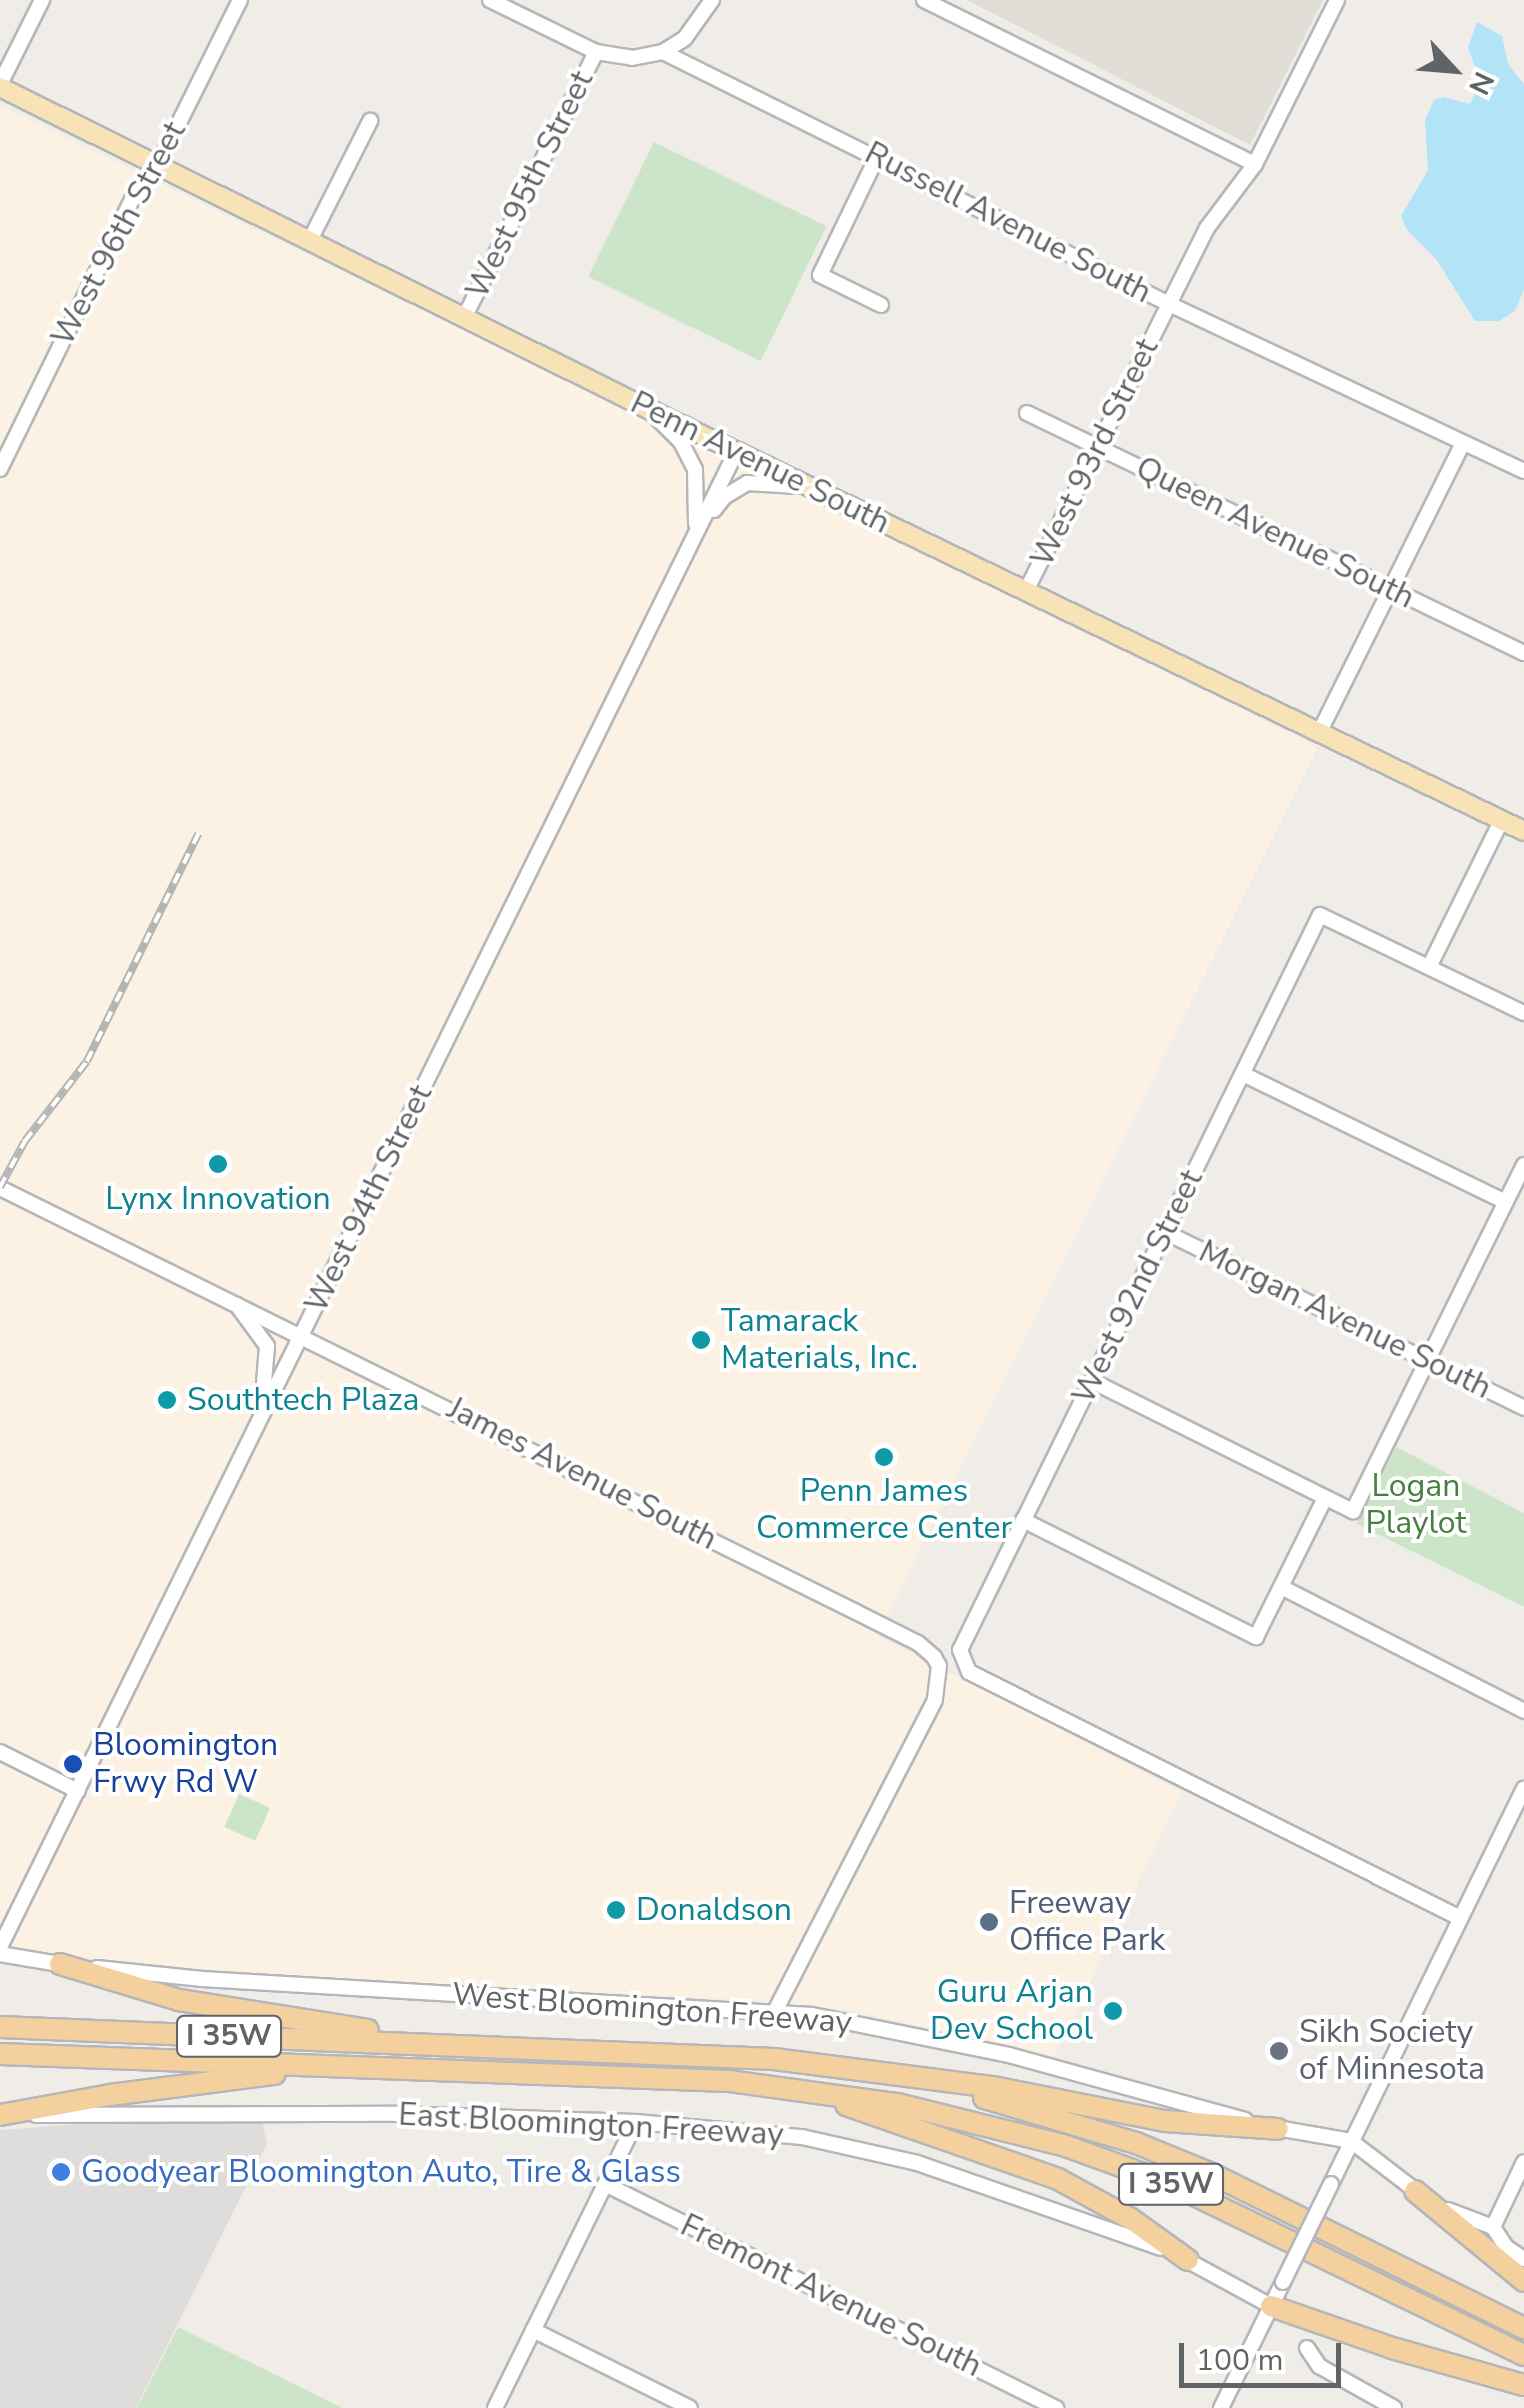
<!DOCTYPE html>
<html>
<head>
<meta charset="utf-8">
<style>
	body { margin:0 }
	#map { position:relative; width:1524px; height:2408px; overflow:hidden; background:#f0ede9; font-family:"Nunito Sans",sans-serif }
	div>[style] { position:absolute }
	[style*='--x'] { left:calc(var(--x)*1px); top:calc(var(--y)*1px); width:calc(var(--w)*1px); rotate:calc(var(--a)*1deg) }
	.commercial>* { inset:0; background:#fbf2e3 }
	.industrial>* { inset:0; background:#dfdddb }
	.education>* { inset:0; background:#e0ddd7 }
	.green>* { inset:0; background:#cce5c8; transform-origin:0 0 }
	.water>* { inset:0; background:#b2e3f7 }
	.roads { filter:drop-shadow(2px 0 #b4b6b9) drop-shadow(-2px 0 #b4b6b9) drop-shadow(0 2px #b4b6b9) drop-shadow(0 -2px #b4b6b9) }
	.minor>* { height:14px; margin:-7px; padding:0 7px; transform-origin:7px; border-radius:7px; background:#fff }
	.major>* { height:18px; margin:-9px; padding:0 9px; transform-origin:9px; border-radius:9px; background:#f8e3b6 }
	.highway>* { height:20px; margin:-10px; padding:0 10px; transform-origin:10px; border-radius:10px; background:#f3d09d }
	.rail>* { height:8px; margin-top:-4px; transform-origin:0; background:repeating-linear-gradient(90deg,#fff 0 11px,#b4b5b5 0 22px); box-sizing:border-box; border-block:2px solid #b4b5b5 }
	.bridges { filter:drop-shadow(2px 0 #b4b6b9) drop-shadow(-2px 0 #b4b6b9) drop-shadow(0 2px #b4b6b9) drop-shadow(0 -2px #b4b6b9) }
	.minor-bridge>* { height:14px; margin:-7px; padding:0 7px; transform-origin:7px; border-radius:7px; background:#fff }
	.dots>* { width:28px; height:28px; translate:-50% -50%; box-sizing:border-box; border:5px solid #fff; border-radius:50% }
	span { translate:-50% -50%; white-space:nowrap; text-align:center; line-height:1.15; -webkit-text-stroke:8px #fff; paint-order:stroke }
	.shield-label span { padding:2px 8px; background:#fff; border:2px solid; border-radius:8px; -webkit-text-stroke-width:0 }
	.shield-label { font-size:30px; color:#606467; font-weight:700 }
	.street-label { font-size:32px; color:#606467 }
	.culture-label { font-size:32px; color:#0d838f }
	.left { translate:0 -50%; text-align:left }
	.right { translate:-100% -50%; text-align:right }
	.park-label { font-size:32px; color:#44803e }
	.transit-label { font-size:32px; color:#164399 }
	.service-label { font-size:32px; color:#4e5e75 }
	.worship-label { font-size:32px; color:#5b616d }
	.shop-label { font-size:32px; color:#366cbe }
	.north { position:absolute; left:1404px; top:20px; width:100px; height:100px; -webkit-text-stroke:8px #fff; paint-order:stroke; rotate:116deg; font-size:28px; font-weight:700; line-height:40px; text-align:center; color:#606467 }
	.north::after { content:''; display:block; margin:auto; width:35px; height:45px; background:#606467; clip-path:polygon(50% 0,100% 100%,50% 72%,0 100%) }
	.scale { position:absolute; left:1179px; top:2343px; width:162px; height:45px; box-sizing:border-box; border:5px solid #606467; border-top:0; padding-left:12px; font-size:30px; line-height:35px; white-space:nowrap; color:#606467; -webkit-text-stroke:8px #fff; paint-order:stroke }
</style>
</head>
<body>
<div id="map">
	<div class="commercial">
		<i style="clip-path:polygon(0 105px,1318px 747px,877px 1636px,1182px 1792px,1054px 2056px,851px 2011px,749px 2000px,204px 1973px,0 1947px)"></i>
	</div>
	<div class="industrial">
		<i style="clip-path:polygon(130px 2120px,262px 2120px,267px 2144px,136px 2408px,0 2408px,0 2130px)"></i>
	</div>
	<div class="education">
		<i style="clip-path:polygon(967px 0,1323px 0,1250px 145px)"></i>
	</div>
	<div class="green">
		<i style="left:654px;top:142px;width:192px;height:150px;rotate:26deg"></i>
		<i style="clip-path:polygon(1396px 1447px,1524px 1513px,1524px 1607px,1357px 1524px)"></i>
		<i style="left:239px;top:1794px;width:34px;height:36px;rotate:24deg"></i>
		<i style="clip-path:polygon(178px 2327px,343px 2408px,137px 2408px)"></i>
	</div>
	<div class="water">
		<i style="clip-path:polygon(1477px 22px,1502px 36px,1508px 64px,1524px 84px,1524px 289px,1515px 311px,1499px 321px,1475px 321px,1436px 259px,1407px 230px,1401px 216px,1428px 170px,1425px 120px,1434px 100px,1444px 97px,1470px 104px,1475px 93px,1479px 77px,1468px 48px)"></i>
	</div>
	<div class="roads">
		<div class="minor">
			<i style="--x:490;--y:0;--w:118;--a:26.1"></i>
			<i style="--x:596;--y:52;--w:36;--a:9"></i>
			<i style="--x:632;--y:58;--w:32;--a:-11"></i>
			<i style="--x:663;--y:52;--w:565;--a:26.47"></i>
			<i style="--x:1169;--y:304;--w:392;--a:25.2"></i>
			<i style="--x:924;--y:0;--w:369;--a:26.4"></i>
			<i style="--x:663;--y:52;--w:26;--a:-32"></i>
			<i style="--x:685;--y:38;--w:47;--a:-54.6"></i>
			<i style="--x:0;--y:84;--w:94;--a:-63.4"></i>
			<i style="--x:877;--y:157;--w:131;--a:115.8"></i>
			<i style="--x:820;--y:275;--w:68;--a:26.2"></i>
			<i style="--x:309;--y:242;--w:136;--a:-63.2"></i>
			<i style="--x:464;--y:318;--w:297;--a:-63.6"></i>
			<i style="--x:1027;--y:413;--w:552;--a:25.78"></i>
			<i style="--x:658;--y:419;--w:33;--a:45"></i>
			<i style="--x:681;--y:442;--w:31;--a:63"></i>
			<i style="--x:695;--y:470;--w:54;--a:88.9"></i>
			<i style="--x:0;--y:469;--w:321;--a:-63.9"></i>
			<i style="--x:141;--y:181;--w:36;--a:-51"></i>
			<i style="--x:164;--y:153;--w:171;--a:-63.6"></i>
			<i style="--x:714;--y:510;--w:16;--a:-52"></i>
			<i style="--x:724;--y:497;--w:27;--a:-31"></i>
			<i style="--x:747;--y:483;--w:50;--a:3.4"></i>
			<i style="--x:1026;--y:591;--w:406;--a:-63.5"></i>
			<i style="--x:1207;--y:228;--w:80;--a:-53.1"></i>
			<i style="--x:1255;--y:164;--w:183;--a:-63.4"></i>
			<i style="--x:1319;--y:733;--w:322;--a:-63.6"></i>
			<i style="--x:1429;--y:967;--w:163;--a:-63.7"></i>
			<i style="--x:1243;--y:1074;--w:292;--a:26"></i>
			<i style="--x:0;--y:1188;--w:955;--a:26.35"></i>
			<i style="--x:856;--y:1612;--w:69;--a:26.6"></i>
			<i style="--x:918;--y:1643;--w:21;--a:41"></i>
			<i style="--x:934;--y:1657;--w:10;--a:61"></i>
			<i style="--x:939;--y:1666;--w:34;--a:97"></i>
			<i style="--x:935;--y:1700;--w:352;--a:117.2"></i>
			<i style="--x:1165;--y:1232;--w:400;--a:26.1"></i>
			<i style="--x:237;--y:1305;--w:51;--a:53.8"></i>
			<i style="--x:267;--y:1346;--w:61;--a:94.7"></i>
			<i style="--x:1092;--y:1381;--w:292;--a:26.5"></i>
			<i style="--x:1353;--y:1511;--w:386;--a:-63.7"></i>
			<i style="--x:1023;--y:1520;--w:261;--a:26.7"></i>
			<i style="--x:1256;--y:1637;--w:155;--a:-63.6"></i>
			<i style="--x:1281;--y:1587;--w:273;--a:27"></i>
			<i style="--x:0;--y:1752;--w:87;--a:26.6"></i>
			<i style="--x:1460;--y:1918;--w:549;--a:-153.39"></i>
			<i style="--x:969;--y:1672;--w:24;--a:-112"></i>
			<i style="--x:960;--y:1650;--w:818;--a:-63.9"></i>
			<i style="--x:1320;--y:915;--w:226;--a:25.7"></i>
			<i style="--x:0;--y:1947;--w:1669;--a:-63.79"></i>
			<i style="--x:0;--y:1954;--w:66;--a:9.6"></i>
			<i style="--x:97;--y:1968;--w:106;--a:6"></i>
			<i style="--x:202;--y:1979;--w:611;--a:3.38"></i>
			<i style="--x:812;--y:2015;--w:201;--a:11.5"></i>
			<i style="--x:1009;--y:2055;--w:245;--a:15.4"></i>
			<i style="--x:36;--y:2115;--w:360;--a:-0.2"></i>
			<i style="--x:396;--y:2114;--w:240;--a:1.9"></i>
			<i style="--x:636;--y:2122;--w:167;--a:5.2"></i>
			<i style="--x:802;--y:2137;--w:118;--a:12.7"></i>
			<i style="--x:917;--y:2163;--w:258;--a:19.2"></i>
			<i style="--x:1271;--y:2127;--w:81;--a:9.9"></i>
			<i style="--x:1351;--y:2141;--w:87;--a:37.5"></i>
			<i style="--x:605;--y:2184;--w:504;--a:26.41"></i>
			<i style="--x:1331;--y:2184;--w:440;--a:-64"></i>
			<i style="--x:1448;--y:2210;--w:48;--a:20.7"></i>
			<i style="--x:1493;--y:2227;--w:24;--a:57"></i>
			<i style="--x:1506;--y:2247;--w:22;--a:34"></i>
			<i style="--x:1493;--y:2227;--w:72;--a:-64.5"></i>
			<i style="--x:1181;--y:2257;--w:102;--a:28.6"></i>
			<i style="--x:533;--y:2330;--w:175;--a:26.4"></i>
			<i style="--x:1307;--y:2348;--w:22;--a:56"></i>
			<i style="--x:1319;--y:2366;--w:86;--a:29.2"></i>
			<i style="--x:495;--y:2408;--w:319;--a:-63.8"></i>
			<i style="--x:1221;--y:2408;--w:140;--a:-63.8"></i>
		</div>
		<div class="major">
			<i style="--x:0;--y:87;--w:717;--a:26.42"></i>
			<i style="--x:642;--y:406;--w:979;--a:25.73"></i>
		</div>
		<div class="highway">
			<i style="--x:60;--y:1964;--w:124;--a:16.8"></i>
			<i style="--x:179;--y:2000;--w:191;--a:9"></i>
			<i style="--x:0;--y:2027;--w:775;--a:2.37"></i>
			<i style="--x:774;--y:2059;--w:221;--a:7.3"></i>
			<i style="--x:993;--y:2087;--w:175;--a:11.2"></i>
			<i style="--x:1165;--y:2121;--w:113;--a:4"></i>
			<i style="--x:0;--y:2054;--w:729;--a:2.12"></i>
			<i style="--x:729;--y:2081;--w:171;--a:7.8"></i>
			<i style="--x:898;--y:2104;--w:173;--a:14"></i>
			<i style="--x:1066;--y:2146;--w:117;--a:20"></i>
			<i style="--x:1176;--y:2186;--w:387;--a:25.9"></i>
			<i style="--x:984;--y:2098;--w:159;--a:16.5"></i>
			<i style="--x:1136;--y:2143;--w:84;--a:22.3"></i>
			<i style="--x:1214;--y:2175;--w:346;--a:26.3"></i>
			<i style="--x:846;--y:2105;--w:225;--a:19.2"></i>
			<i style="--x:1058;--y:2179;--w:83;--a:28.7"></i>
			<i style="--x:1131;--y:2219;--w:70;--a:35.7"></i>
			<i style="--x:0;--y:2115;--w:112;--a:-10.3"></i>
			<i style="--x:110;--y:2095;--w:166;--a:-7.3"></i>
			<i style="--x:1415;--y:2191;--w:141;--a:39.5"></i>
			<i style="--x:1271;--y:2306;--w:128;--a:19.1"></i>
			<i style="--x:1392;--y:2348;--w:137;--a:15.7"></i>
		</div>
	</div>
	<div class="rail">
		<i style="--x:0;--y:1187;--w:52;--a:-61.5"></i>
		<i style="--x:25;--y:1141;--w:101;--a:-52.2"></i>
		<i style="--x:87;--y:1061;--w:253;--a:-63.9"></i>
	</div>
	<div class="bridges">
		<div class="minor-bridge">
			<i style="--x:1283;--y:2282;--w:109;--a:-63.9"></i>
		</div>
	</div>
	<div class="dots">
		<i style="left:218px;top:1164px;background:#0f9aa8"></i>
		<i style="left:701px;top:1340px;background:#0f9aa8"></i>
		<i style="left:167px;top:1400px;background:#0f9aa8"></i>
		<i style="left:884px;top:1457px;background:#0f9aa8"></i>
		<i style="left:73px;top:1764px;background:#1a4fb4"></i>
		<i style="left:616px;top:1910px;background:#0f9aa8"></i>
		<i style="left:989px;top:1922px;background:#5c6f8a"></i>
		<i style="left:1113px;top:2011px;background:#0f9aa8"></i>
		<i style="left:1279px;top:2051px;background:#6b7280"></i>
		<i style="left:61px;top:2172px;background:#3f7fe0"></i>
	</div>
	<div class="shield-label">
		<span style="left:229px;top:2036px">I 35W</span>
		<span style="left:1171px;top:2184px">I 35W</span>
	</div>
	<div class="street-label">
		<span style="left:530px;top:185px;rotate:-64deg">West 95th Street</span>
		<span style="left:1008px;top:223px;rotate:27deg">Russell Avenue South</span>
		<span style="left:119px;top:234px;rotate:-62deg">West 96th Street</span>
		<span style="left:1095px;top:453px;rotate:-64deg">West 93rd Street</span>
		<span style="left:760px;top:463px;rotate:26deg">Penn Avenue South</span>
		<span style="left:1275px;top:533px;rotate:26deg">Queen Avenue South</span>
		<span style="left:369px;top:1199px;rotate:-64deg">West 94th Street</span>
		<span style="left:1138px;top:1287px;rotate:-64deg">West 92nd Street</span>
		<span style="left:1345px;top:1320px;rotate:26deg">Morgan Avenue South</span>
		<span style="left:582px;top:1474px;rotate:27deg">James Avenue South</span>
		<span style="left:652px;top:2009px;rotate:4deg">West Bloomington Freeway</span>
		<span style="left:591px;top:2125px;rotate:3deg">East Bloomington Freeway</span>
		<span style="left:831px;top:2296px;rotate:26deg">Fremont Avenue South</span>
	</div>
	<div class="culture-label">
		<span style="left:218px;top:1199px">Lynx Innovation</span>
		<span class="left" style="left:721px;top:1340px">Tamarack<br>Materials, Inc.</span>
		<span class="left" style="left:187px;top:1400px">Southtech Plaza</span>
		<span style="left:884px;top:1510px">Penn James<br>Commerce Center</span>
		<span class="left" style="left:636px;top:1910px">Donaldson</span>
		<span class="right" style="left:1093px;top:2011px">Guru Arjan<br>Dev School</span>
	</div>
	<div class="park-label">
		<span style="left:1416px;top:1505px">Logan<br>Playlot</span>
	</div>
	<div class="transit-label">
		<span class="left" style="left:93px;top:1764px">Bloomington<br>Frwy Rd W</span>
	</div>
	<div class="service-label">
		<span class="left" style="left:1009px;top:1922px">Freeway<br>Office Park</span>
	</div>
	<div class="worship-label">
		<span class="left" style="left:1299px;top:2051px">Sikh Society<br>of Minnesota</span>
	</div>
	<div class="shop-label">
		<span class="left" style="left:81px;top:2172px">Goodyear Bloomington Auto, Tire &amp; Glass</span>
	</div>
	<div class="north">N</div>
	<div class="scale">100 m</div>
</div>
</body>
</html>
